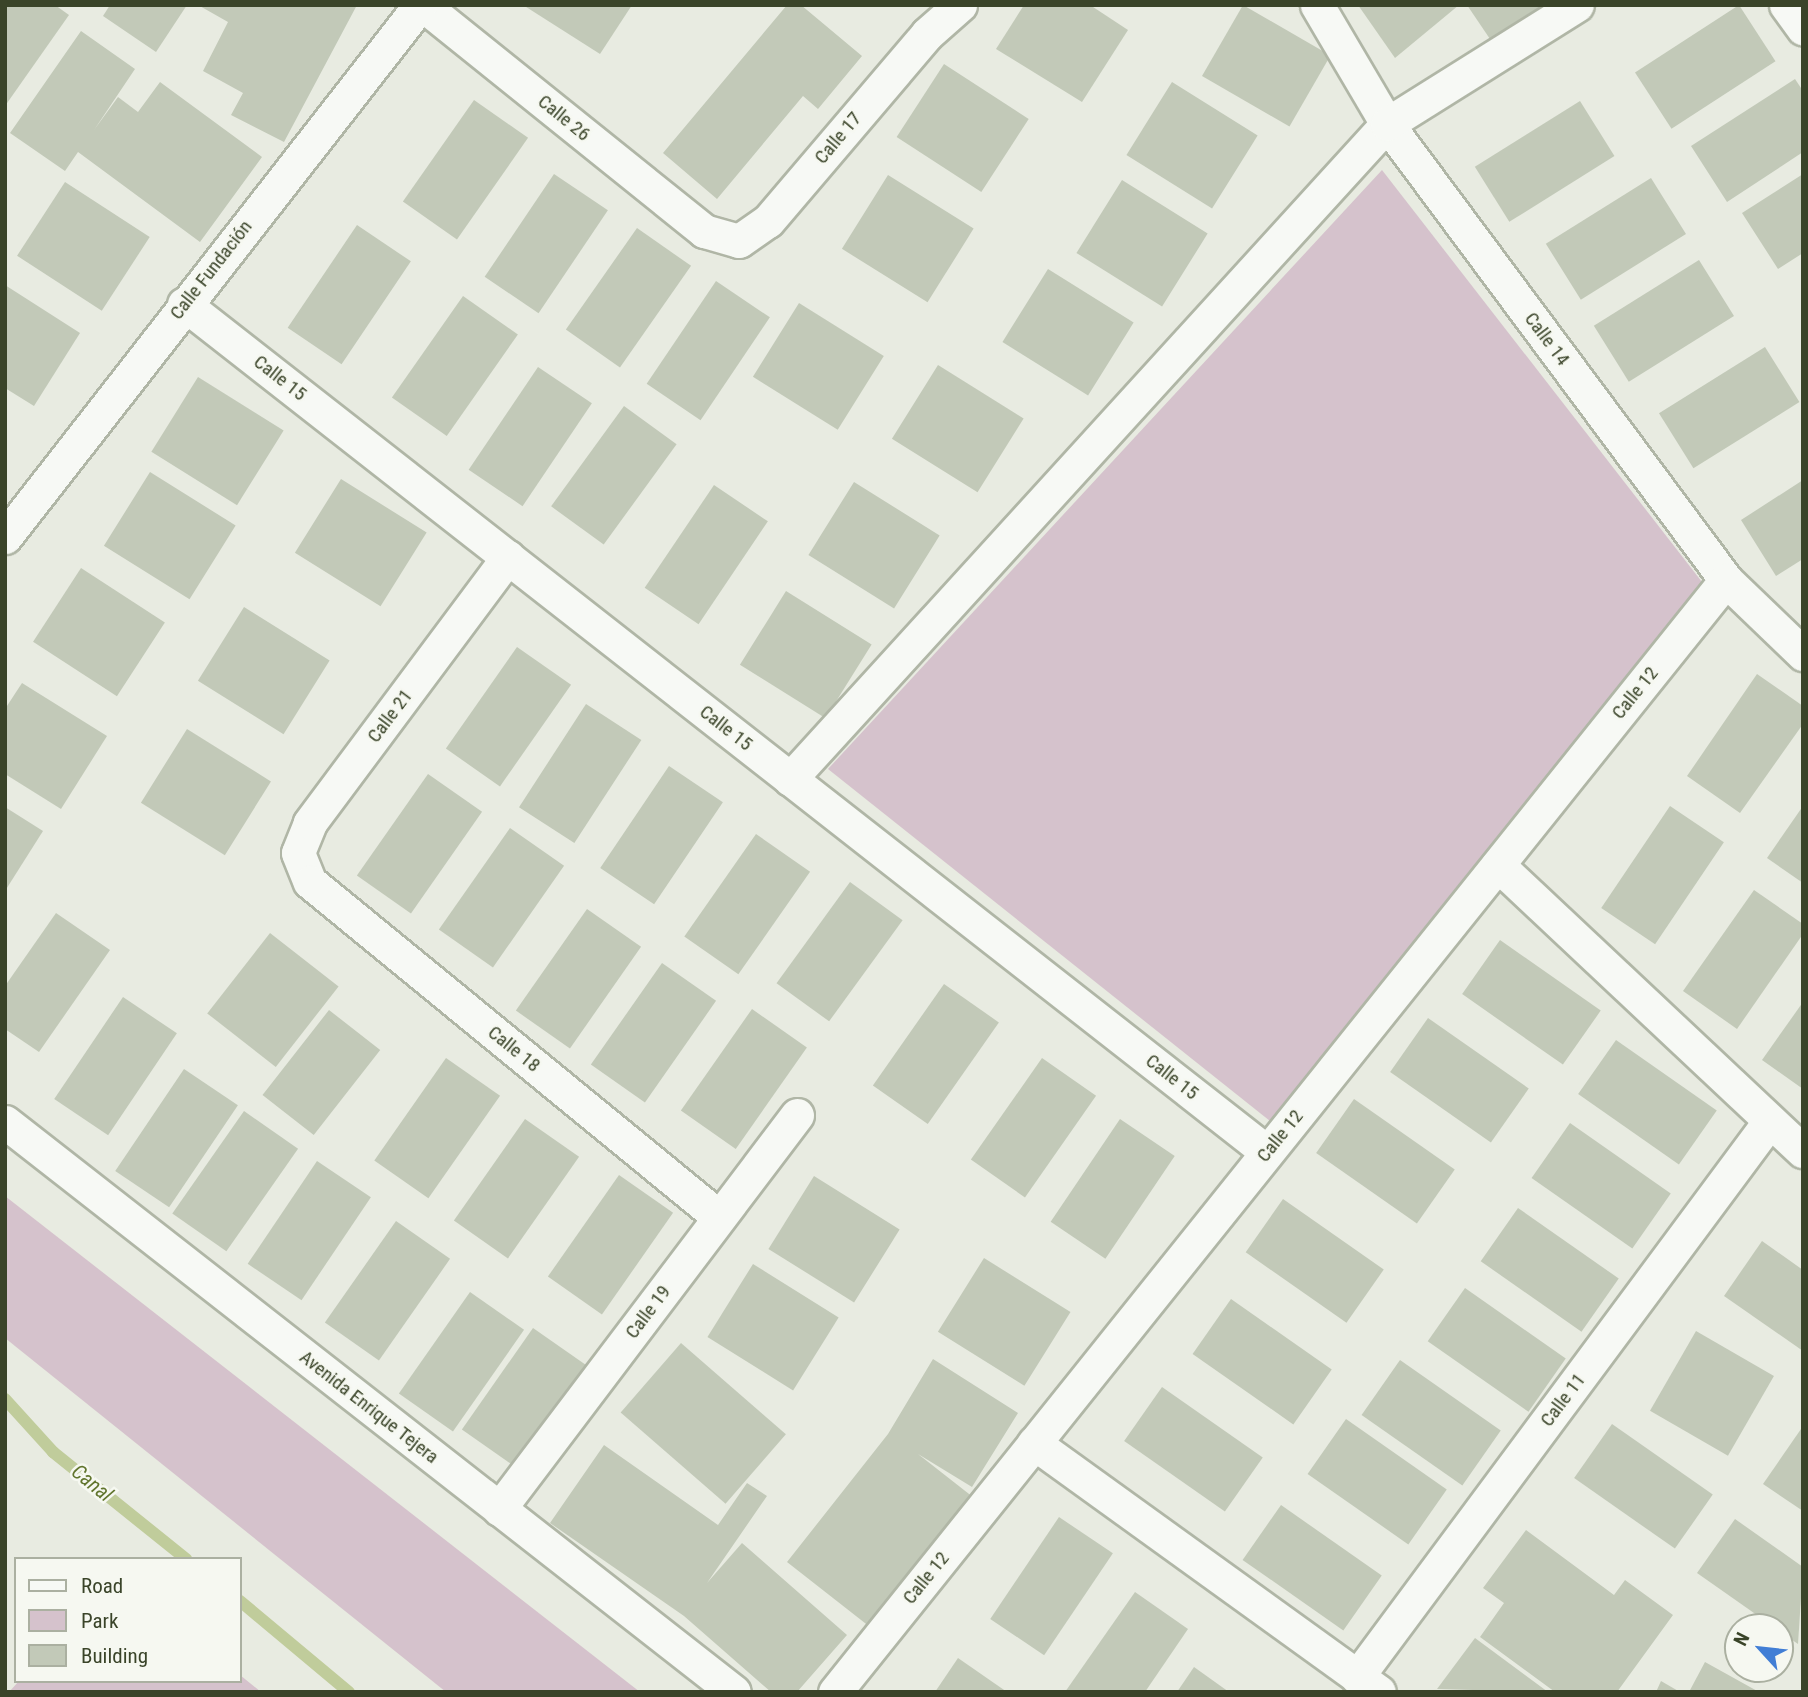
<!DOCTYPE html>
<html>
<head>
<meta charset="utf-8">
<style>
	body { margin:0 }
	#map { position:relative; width:1808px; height:1697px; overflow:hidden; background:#e8ebe1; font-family:"Roboto Condensed",sans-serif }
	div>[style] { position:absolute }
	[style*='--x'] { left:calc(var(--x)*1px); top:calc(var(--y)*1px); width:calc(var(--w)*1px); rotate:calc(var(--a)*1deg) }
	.green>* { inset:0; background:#d5c2cc }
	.stream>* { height:12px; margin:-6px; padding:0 6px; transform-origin:6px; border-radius:6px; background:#c0cc9b }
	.building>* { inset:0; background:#c2c9b8; transform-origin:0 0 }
	.roads { filter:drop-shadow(2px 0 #b0b6a6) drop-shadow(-2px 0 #b0b6a6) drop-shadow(0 2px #b0b6a6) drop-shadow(0 -2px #b0b6a6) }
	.street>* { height:33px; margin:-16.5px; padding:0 16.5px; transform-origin:16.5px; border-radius:16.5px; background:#f7f9f5 }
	span { translate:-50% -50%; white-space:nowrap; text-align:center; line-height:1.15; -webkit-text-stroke:5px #f6f8f1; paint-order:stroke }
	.street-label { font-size:19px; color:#3a4429 }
	.water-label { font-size:21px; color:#61752e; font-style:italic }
	.frame { position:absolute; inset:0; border:7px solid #3a4429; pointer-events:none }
	.legend { position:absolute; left:14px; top:1557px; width:228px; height:126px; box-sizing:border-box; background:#f6f8f1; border:2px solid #abb0a1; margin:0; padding:9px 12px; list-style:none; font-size:21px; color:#3a4429 }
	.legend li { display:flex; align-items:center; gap:14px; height:35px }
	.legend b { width:35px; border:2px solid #abb0a1 }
	.north { position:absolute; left:1724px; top:1613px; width:70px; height:70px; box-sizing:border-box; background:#f6f8f1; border:2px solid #abb0a1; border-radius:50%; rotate:297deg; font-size:19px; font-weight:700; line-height:28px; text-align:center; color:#3a4429 }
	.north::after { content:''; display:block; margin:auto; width:24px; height:32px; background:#417ed5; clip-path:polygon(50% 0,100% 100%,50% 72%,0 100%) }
</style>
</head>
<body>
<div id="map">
	<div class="green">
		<i style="clip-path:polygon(1382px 170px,1702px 582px,1270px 1121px,828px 769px)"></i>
		<i style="clip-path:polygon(5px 1196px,640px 1692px,446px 1692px,5px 1338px)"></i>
		<i style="clip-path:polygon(240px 1675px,261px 1692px,9px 1692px,19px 1681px,240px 1681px)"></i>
	</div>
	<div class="stream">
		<i style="--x:5;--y:1399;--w:72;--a:47.8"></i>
		<i style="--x:53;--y:1452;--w:171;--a:38.8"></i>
		<i style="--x:240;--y:1601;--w:142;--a:39.9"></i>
	</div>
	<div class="building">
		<i style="clip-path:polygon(5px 5px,55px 5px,69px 15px,5px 106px)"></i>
		<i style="clip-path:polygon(110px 5px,187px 5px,156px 52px,103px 16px)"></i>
		<i style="clip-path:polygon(198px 5px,357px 5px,284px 142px,231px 115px,243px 93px,203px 71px,228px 22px)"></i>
		<i style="clip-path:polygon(523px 5px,632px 5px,600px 54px)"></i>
		<i style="clip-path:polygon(787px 5px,801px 5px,862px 56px,818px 109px,803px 96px,717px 199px,663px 153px)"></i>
		<i style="clip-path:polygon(1024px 5px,1090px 5px,1128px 30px,1082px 102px,996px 49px)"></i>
		<i style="left:1243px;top:5px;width:101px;height:82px;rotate:30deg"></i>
		<i style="clip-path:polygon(1358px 5px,1459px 5px,1395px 58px)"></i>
		<i style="clip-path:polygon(1467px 5px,1543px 5px,1492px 42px)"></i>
		<i style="left:1739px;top:5px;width:67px;height:124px;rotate:57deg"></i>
		<i style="clip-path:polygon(81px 31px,135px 69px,94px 130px,118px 97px,138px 112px,160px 82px,262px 157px,200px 242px,78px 152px,65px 171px,10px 133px)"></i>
		<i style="left:944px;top:64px;width:101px;height:87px;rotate:33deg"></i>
		<i style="clip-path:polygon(1795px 79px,1803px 91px,1803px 152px,1727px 202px,1691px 146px)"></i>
		<i style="left:1172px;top:82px;width:101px;height:86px;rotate:32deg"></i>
		<i style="left:474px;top:100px;width:66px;height:124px;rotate:35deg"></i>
		<i style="left:1580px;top:101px;width:65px;height:124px;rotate:58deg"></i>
		<i style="left:554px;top:174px;width:65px;height:124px;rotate:34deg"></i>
		<i style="clip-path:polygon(1803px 174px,1803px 253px,1778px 269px,1742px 213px)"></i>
		<i style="left:888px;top:175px;width:101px;height:87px;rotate:32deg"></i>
		<i style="left:1651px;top:178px;width:66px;height:124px;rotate:58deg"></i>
		<i style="left:1122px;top:180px;width:101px;height:86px;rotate:32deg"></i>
		<i style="left:65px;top:182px;width:101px;height:88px;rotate:33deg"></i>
		<i style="left:357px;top:225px;width:65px;height:124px;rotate:34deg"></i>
		<i style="left:637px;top:228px;width:66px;height:124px;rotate:35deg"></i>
		<i style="left:1699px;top:260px;width:66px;height:124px;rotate:58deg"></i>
		<i style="left:1048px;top:269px;width:101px;height:86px;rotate:32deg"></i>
		<i style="left:716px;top:281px;width:65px;height:124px;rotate:34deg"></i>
		<i style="clip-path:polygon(5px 285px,80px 333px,34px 406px,5px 388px)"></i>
		<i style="left:463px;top:296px;width:67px;height:124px;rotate:35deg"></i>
		<i style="left:799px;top:303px;width:100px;height:87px;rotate:32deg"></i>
		<i style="left:1765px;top:347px;width:65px;height:125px;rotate:58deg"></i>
		<i style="left:938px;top:365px;width:101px;height:87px;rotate:32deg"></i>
		<i style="left:538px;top:367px;width:65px;height:124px;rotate:34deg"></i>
		<i style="left:198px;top:377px;width:101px;height:88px;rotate:32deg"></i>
		<i style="left:624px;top:406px;width:65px;height:124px;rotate:36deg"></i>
		<i style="left:150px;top:472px;width:101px;height:87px;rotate:32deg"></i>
		<i style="left:341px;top:479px;width:101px;height:87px;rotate:32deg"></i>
		<i style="clip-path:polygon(1803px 480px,1803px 559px,1776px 576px,1741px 520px)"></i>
		<i style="left:854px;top:482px;width:101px;height:86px;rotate:32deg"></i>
		<i style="left:714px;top:485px;width:65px;height:124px;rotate:34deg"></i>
		<i style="left:81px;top:568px;width:100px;height:88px;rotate:33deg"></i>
		<i style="left:786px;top:591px;width:101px;height:87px;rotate:32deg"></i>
		<i style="left:244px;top:607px;width:101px;height:87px;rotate:32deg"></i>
		<i style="left:517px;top:647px;width:66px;height:124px;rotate:35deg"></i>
		<i style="clip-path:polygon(1757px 674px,1803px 706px,1803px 724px,1740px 813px,1687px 776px)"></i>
		<i style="clip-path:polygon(22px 683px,107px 736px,61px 809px,5px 774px,5px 709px)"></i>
		<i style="left:586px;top:704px;width:66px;height:123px;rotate:33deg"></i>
		<i style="left:187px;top:729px;width:99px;height:87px;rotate:32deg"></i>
		<i style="left:669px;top:766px;width:65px;height:123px;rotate:34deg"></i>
		<i style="left:428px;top:774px;width:66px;height:124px;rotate:35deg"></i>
		<i style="left:1670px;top:806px;width:65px;height:123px;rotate:34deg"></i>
		<i style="clip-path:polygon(1803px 806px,1803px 883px,1767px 858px)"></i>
		<i style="clip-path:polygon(5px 807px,43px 831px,5px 891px)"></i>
		<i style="left:510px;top:828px;width:66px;height:124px;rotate:35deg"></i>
		<i style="left:756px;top:834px;width:66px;height:125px;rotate:35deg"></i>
		<i style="left:850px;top:882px;width:65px;height:125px;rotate:36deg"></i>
		<i style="clip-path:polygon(1754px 890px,1803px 924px,1803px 934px,1737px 1029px,1683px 991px)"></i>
		<i style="left:587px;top:909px;width:66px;height:124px;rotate:35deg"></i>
		<i style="clip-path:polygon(56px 913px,110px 950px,39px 1052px,5px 1029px,5px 986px)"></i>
		<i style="left:270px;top:933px;width:87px;height:102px;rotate:38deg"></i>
		<i style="left:1500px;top:940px;width:123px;height:66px;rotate:35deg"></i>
		<i style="left:662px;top:963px;width:66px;height:124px;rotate:35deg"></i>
		<i style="left:944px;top:984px;width:67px;height:124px;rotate:35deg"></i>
		<i style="left:123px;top:997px;width:65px;height:123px;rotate:34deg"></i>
		<i style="clip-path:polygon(1803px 1002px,1803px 1089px,1762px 1060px)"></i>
		<i style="left:752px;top:1009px;width:67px;height:124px;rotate:35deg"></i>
		<i style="left:329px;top:1010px;width:65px;height:108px;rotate:38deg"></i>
		<i style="left:1428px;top:1018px;width:123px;height:66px;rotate:35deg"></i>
		<i style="left:1616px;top:1040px;width:123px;height:66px;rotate:35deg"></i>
		<i style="left:446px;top:1058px;width:66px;height:125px;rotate:35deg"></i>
		<i style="left:1042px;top:1058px;width:66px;height:124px;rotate:35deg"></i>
		<i style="left:184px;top:1069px;width:65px;height:123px;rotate:34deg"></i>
		<i style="left:1354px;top:1099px;width:123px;height:66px;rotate:35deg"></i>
		<i style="left:244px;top:1111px;width:66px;height:125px;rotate:35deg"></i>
		<i style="left:525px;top:1119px;width:66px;height:124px;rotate:35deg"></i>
		<i style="left:1120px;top:1119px;width:66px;height:124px;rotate:34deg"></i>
		<i style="left:1570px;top:1123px;width:123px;height:67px;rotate:35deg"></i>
		<i style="left:317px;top:1161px;width:65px;height:124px;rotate:34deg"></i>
		<i style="left:619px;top:1175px;width:66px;height:124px;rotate:35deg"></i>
		<i style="left:814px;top:1176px;width:101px;height:86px;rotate:32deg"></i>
		<i style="left:1283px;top:1199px;width:123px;height:65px;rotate:35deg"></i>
		<i style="left:1518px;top:1208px;width:123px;height:65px;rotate:35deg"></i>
		<i style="left:396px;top:1221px;width:66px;height:124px;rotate:35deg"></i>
		<i style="clip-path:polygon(1762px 1241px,1803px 1270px,1803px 1351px,1724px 1296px)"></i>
		<i style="left:984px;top:1258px;width:102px;height:87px;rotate:32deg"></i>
		<i style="left:753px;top:1264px;width:101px;height:86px;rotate:32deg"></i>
		<i style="left:1465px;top:1288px;width:123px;height:65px;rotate:35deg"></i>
		<i style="left:470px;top:1292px;width:66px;height:124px;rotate:35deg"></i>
		<i style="left:1231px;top:1299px;width:123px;height:67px;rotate:35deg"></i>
		<i style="left:533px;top:1328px;width:66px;height:124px;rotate:35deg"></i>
		<i style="left:1696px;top:1331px;width:90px;height:92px;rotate:30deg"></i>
		<i style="left:681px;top:1343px;width:139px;height:92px;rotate:41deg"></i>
		<i style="clip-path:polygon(933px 1359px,1018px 1413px,972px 1487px,918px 1454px,978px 1501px,870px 1627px,787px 1562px,888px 1434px)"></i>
		<i style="left:1400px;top:1360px;width:123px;height:67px;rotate:35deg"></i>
		<i style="left:1162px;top:1387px;width:123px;height:66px;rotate:35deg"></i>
		<i style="left:1346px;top:1419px;width:123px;height:67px;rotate:35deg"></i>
		<i style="left:1612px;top:1424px;width:123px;height:66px;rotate:35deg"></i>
		<i style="clip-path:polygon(1801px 1429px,1803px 1431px,1803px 1511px,1763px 1484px)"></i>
		<i style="clip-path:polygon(604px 1445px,718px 1525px,747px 1483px,767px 1496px,707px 1583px,742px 1543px,847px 1635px,797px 1692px,771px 1692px,684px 1616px,550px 1523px)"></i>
		<i style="left:1281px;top:1505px;width:123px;height:67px;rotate:35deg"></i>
		<i style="left:1059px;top:1517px;width:65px;height:123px;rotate:34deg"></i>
		<i style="clip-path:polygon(1735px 1519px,1803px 1567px,1798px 1644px,1697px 1573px)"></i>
		<i style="clip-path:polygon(1526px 1530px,1614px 1595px,1625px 1580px,1673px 1615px,1617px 1692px,1555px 1692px,1480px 1637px,1504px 1603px,1483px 1588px)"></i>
		<i style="clip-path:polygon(1135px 1592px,1188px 1629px,1145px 1692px,1065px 1692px)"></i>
		<i style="clip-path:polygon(1475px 1638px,1548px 1692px,1437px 1689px)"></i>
		<i style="clip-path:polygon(958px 1658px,1007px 1692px,935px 1692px)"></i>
		<i style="clip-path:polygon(1705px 1662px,1759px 1692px,1689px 1692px)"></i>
		<i style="clip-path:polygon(1194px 1667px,1229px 1692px,1177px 1692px)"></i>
		<i style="clip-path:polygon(1661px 1681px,1680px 1692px,1656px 1692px)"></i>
	</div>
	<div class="roads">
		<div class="street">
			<i style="--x:423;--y:5;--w:361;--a:38.8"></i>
			<i style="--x:704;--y:231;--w:36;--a:16"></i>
			<i style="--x:739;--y:241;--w:35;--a:-35"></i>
			<i style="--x:768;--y:221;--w:245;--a:-49.6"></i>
			<i style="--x:927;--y:34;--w:44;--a:-41.3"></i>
			<i style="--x:1317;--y:5;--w:138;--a:59.5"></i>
			<i style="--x:1387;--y:124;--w:568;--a:53.37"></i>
			<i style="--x:1726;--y:580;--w:107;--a:43.9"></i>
			<i style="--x:1786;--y:5;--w:29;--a:54"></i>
			<i style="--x:184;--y:304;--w:1375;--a:38.06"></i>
			<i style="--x:5;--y:537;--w:675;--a:-52.04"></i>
			<i style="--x:508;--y:557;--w:332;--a:126.7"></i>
			<i style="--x:310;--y:823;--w:32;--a:112"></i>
			<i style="--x:298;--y:853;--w:31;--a:68"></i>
			<i style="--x:310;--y:882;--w:529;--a:39.32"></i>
			<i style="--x:790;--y:779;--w:886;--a:-47.65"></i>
			<i style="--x:1387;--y:124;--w:224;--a:-32.1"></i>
			<i style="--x:1498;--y:865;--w:418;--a:43.2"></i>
			<i style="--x:5;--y:1122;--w:925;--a:38.02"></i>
			<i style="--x:1034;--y:1443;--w:425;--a:35.8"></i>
			<i style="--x:499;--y:1509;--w:494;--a:-52.9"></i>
			<i style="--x:1357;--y:1677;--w:691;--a:-53.41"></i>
			<i style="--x:835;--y:1692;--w:1425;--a:-51.3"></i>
		</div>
	</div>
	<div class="street-label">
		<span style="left:564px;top:118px;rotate:39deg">Calle 26</span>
		<span style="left:838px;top:138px;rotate:-50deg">Calle 17</span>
		<span style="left:211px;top:270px;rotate:-52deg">Calle Fundación</span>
		<span style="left:1547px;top:339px;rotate:53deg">Calle 14</span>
		<span style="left:280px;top:378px;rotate:38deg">Calle 15</span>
		<span style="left:1635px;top:693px;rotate:-51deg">Calle 12</span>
		<span style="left:390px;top:716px;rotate:-53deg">Calle 21</span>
		<span style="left:726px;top:728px;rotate:38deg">Calle 15</span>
		<span style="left:514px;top:1049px;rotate:39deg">Calle 18</span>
		<span style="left:1172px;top:1077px;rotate:38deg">Calle 15</span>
		<span style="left:1280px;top:1136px;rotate:-51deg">Calle 12</span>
		<span style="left:648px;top:1312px;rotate:-53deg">Calle 19</span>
		<span style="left:1563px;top:1400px;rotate:-53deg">Calle 11</span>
		<span style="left:369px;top:1407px;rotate:38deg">Avenida Enrique Tejera</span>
		<span style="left:926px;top:1578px;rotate:-51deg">Calle 12</span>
	</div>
	<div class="water-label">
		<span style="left:92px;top:1483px;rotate:39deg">Canal</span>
	</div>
	<div class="frame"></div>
	<ul class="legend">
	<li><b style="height:9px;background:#f7f9f5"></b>Road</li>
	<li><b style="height:19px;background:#d5c2cc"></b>Park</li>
	<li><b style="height:19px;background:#c2c9b8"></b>Building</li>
	</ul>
	<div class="north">N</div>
</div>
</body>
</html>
